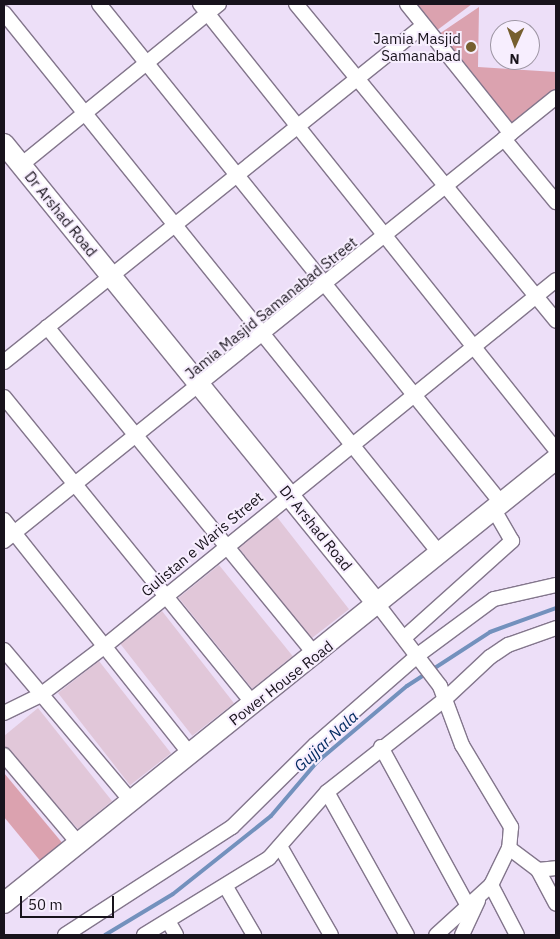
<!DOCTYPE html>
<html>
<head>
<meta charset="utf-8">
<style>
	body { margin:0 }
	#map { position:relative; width:560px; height:939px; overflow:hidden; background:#eddff8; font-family:"IBM Plex Sans",sans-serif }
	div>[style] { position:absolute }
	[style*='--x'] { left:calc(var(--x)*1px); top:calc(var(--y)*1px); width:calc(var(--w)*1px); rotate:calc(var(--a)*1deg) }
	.green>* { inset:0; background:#dba2af }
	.stream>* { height:4px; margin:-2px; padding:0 2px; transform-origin:2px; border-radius:2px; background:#7391bd }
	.building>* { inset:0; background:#e1c7d9; transform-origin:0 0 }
	.roads { filter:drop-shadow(1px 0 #83768c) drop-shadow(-1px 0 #83768c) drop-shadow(0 1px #83768c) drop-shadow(0 -1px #83768c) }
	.street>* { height:14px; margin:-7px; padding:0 7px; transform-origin:7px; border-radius:7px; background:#fff }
	.secondary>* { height:20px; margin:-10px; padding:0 10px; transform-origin:10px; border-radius:10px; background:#fff }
	.dots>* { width:14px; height:14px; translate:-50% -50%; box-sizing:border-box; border:2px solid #f7eefe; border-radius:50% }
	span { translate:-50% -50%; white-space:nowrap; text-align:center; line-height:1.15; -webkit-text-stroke:4px #f7eefe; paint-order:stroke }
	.poi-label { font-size:15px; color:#18131c }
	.right { translate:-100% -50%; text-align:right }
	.street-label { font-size:15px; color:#18131c }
	.water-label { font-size:16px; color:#032b61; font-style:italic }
	.frame { position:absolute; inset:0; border:5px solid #18131c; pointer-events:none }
	.north { position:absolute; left:490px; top:20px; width:50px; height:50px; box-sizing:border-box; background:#f7eefe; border:1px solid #9e96a4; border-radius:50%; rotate:182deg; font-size:14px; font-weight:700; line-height:20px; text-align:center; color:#18131c }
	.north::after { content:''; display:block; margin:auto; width:18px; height:22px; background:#765f2f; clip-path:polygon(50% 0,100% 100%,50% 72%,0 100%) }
	.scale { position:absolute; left:20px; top:896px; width:94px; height:22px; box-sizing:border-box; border:2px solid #18131c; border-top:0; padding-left:6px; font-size:15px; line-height:18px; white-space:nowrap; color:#18131c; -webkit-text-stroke:4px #f7eefe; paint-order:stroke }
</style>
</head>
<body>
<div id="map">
	<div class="green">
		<i style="clip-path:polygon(408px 4px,472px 4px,432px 34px)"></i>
		<i style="clip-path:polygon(479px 7px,478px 67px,556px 72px,556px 93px,512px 129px,439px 34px)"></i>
		<i style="clip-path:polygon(4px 773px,64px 845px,42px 863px,4px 817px)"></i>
	</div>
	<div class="stream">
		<i style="--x:105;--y:935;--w:79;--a:-31.1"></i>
		<i style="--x:173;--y:894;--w:125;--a:-38.5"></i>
		<i style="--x:271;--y:816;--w:71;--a:-49.6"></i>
		<i style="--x:317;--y:762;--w:118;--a:-40.2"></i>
		<i style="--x:407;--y:686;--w:99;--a:-33"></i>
		<i style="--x:490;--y:632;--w:70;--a:-20"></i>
	</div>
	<div class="building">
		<i style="left:277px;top:517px;width:117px;height:49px;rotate:52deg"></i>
		<i style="left:219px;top:565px;width:117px;height:52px;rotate:51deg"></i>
		<i style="left:162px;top:611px;width:117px;height:53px;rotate:52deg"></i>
		<i style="left:99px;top:661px;width:117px;height:52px;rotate:52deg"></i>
		<i style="clip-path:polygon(38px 708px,112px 801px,78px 829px,4px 746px,4px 736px)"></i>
	</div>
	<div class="roads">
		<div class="street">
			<i style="--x:99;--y:4;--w:642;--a:51.13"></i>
			<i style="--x:200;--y:4;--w:571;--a:51.4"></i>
			<i style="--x:296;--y:4;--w:410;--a:50.6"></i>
			<i style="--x:407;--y:4;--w:166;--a:51.3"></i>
			<i style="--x:4;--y:13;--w:695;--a:51.13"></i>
			<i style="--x:504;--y:139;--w:82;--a:50.5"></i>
			<i style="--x:21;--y:165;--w:255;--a:-39.1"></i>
			<i style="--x:47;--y:327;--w:425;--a:50.7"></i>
			<i style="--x:4;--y:362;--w:538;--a:-38.74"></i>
			<i style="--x:4;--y:397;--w:397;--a:50.9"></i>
			<i style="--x:4;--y:520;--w:299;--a:51.5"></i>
			<i style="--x:4;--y:541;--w:708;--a:-38.81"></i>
			<i style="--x:378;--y:605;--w:102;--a:52.6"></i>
			<i style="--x:440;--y:686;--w:63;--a:69.6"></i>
			<i style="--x:462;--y:745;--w:96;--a:59.1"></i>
			<i style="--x:511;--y:827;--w:21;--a:95"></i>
			<i style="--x:509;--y:848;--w:41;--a:115.9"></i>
			<i style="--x:491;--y:885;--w:74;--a:137.7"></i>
			<i style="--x:405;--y:637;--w:144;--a:-41.9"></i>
			<i style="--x:512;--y:541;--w:36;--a:-120"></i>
			<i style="--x:4;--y:650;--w:199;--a:49.9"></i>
			<i style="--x:4;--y:713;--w:39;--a:-26"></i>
			<i style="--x:39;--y:696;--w:83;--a:-37.1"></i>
			<i style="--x:105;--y:646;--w:581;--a:-39.06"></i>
			<i style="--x:381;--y:747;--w:181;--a:61.3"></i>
			<i style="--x:4;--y:755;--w:116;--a:49.9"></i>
			<i style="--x:327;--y:792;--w:164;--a:60.8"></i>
			<i style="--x:281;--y:848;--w:100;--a:60.1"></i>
			<i style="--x:509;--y:848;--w:36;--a:37"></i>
			<i style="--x:538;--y:870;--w:18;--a:-6"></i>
			<i style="--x:538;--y:870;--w:38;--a:62"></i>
			<i style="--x:491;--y:885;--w:56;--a:62.5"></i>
			<i style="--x:226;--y:887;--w:56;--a:59.7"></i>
			<i style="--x:168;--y:921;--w:16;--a:60"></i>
			<i style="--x:65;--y:935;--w:199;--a:-32.9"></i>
			<i style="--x:232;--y:827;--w:117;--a:-44.7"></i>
			<i style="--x:315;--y:745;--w:137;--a:-41.1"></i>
			<i style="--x:418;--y:655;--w:94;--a:-36.4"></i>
			<i style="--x:494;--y:599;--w:64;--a:-12.7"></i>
			<i style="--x:144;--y:935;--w:147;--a:-31.6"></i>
			<i style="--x:269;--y:858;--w:88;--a:-48.7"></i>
			<i style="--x:327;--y:792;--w:150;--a:-38.2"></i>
			<i style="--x:445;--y:699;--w:62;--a:-43"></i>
			<i style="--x:490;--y:657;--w:22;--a:-34"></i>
			<i style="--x:508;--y:645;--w:51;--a:-19.5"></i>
			<i style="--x:462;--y:935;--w:38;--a:-65"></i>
		</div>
		<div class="secondary">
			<i style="--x:4;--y:144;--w:594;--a:50.95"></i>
			<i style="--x:4;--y:903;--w:708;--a:-38.81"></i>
		</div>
	</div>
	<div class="dots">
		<i style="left:471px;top:47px;background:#765f2f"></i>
	</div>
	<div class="poi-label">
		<span class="right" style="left:461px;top:47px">Jamia Masjid<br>Samanabad</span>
	</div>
	<div class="street-label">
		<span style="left:61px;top:214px;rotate:51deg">Dr Arshad Road</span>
		<span style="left:271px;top:308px;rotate:-39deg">Jamia Masjid Samanabad Street</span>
		<span style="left:316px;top:528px;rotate:51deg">Dr Arshad Road</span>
		<span style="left:202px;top:544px;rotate:-40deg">Gulistan e Waris Street</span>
		<span style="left:281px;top:683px;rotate:-38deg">Power House Road</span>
	</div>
	<div class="water-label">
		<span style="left:326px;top:741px;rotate:-43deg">Gujjar Nala</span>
	</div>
	<div class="frame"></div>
	<div class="north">N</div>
	<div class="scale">50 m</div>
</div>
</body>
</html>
